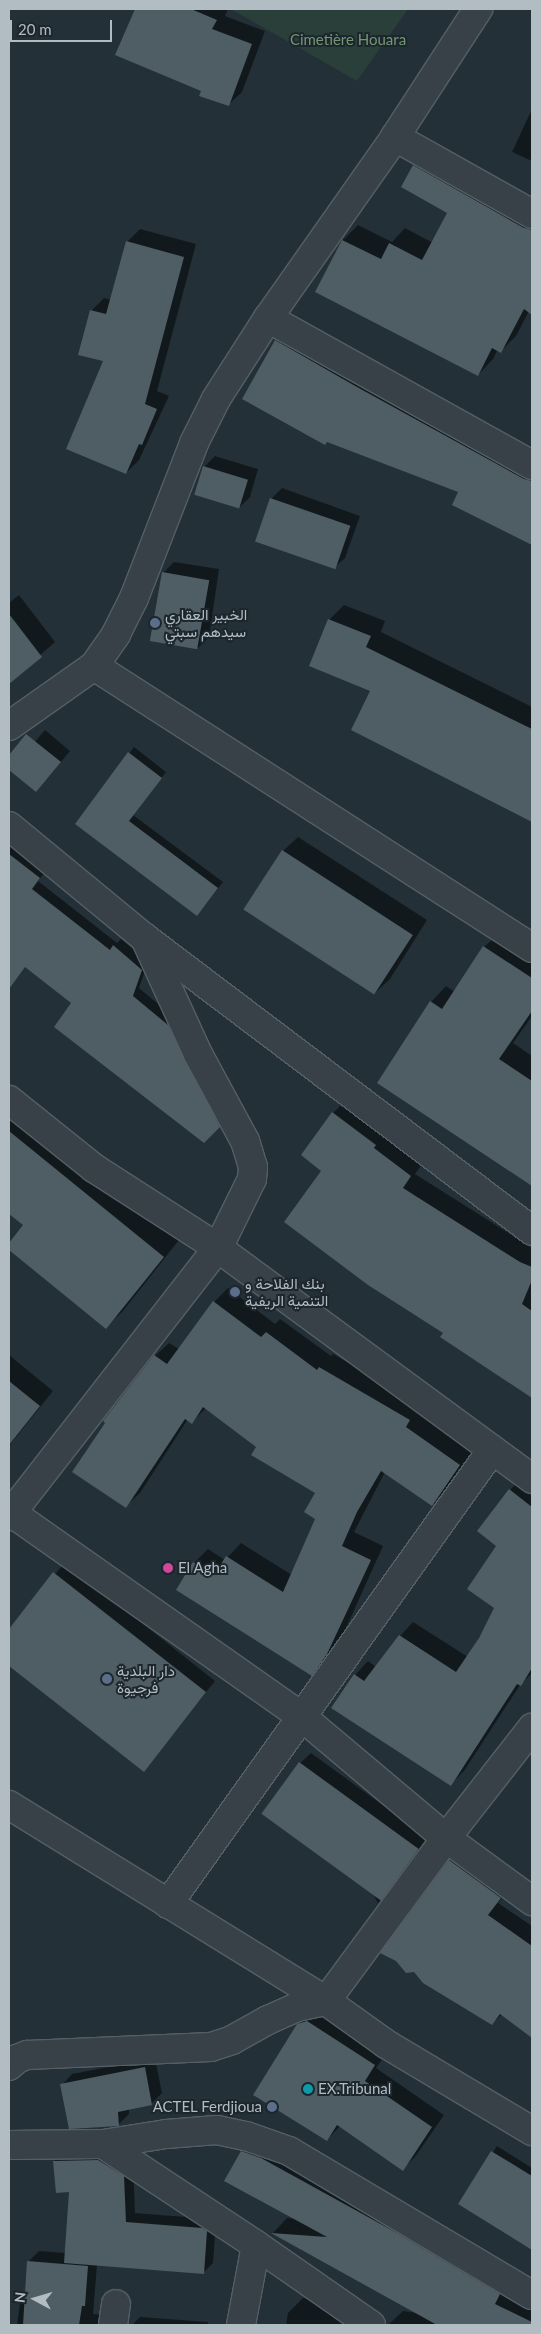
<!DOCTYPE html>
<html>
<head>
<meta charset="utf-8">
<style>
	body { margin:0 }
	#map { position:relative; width:541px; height:2334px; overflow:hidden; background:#233037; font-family:Lato,Vazirmatn,sans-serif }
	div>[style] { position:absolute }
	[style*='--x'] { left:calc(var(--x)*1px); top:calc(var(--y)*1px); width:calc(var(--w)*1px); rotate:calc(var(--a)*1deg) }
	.green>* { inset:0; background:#2b3f3a }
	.shadow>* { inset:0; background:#0007 }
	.building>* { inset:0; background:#4f5d65; transform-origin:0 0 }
	.roads { filter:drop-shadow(1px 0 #545f65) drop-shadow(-1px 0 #545f65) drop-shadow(0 1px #545f65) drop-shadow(0 -1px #545f65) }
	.street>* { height:28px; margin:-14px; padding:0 14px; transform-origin:14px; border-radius:14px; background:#374147 }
	.dots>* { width:14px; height:14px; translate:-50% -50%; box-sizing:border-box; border:2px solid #1c262c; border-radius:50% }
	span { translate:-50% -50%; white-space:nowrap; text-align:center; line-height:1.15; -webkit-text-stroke:4px #1c262c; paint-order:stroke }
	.park-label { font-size:15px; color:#729773 }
	.poi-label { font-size:15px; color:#b1bcc3 }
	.left { translate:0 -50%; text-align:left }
	.right { translate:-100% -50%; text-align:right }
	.frame { position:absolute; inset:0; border:10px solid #b1bcc3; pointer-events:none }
	.north { position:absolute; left:10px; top:2274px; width:50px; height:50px; -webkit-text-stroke:4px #1c262c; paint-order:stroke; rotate:276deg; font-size:14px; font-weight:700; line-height:20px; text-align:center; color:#b1bcc3 }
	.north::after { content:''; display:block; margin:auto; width:18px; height:22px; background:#b1bcc3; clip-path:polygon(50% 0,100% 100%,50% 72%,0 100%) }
	.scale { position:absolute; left:10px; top:20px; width:102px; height:22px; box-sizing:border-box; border:2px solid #b1bcc3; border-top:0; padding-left:6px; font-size:15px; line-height:18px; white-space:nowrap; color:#b1bcc3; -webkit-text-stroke:4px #1c262c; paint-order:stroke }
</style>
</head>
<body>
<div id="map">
	<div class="green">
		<i style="clip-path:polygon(231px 9px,408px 9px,357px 81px)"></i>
	</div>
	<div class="shadow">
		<i style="clip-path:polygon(136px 9px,228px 9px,225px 16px,265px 31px,242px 92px,228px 105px,202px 90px,117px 54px)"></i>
		<i style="clip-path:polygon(532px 109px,532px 161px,512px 152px)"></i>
		<i style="clip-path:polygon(429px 150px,532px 209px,532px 313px,529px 311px,516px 336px,501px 351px,498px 349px,493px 359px,478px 375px,316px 292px,343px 240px,358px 225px,392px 242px,405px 228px,433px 243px,448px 213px,414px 166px)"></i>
		<i style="clip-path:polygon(140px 229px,196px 244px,157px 391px,169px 396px,139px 460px,126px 473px,105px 361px,91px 311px,104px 298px,112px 300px,127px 242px)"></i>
		<i style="clip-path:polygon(291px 326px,532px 460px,532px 544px,454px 504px,460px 492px,244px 398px,276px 340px)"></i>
		<i style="clip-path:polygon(215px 456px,258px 469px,250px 497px,239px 508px,204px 467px)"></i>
		<i style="clip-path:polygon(282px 488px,360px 516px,345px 558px,334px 568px,271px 499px)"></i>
		<i style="clip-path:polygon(174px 562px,219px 569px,209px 637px,198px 648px,163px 573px)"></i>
		<i style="clip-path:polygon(19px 595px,55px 642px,9px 682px,9px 603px)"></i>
		<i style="clip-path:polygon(344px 605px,385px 621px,381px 632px,532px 707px,532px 821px,353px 729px,372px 690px,329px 620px)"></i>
		<i style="clip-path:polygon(45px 730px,70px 751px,46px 780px,11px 770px)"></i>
		<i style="clip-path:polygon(134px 747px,166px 772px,133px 815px,223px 882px,202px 909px,77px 824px)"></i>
		<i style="clip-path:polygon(298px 837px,427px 920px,390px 979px,375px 993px,283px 851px)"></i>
		<i style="clip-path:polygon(9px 842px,46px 871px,38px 881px,117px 943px,121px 939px,148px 962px,139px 988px,175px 1018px,226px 1119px,204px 1141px,73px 1003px,26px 966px,19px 973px,9px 965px)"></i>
		<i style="clip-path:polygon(500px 932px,532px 953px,532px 1016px,513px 1043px,532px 1056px,532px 1184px,378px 1082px,431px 1002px,446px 986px,455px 992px,484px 947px)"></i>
		<i style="clip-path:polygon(346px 1100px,424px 1162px,415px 1174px,532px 1248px,532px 1390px,528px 1394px,445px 1332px,323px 1171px,333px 1113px)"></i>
		<i style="clip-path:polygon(9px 1102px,179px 1240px,123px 1311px,106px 1327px,9px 1248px,9px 1245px,25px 1225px,9px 1212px)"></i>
		<i style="clip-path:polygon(228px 1288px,275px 1324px,280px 1319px,331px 1356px,333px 1354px,423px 1406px,419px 1413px,473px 1450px,445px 1491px,432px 1505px,385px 1472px,354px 1532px,383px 1546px,341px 1639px,325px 1660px,312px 1674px,194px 1563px,208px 1549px,225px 1560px,241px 1543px,292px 1575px,317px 1518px,317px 1492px,206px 1408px,192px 1422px,188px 1419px,140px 1493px,126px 1506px,155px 1356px,169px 1343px,179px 1349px,214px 1302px)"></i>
		<i style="clip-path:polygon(9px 1355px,53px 1391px,9px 1446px)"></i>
		<i style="clip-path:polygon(524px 1476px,532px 1483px,532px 1673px,520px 1685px,464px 1771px,450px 1785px,355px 1675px,368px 1661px,376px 1667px,400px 1636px,413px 1622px,468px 1657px,496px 1608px,498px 1546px,510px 1490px)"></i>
		<i style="clip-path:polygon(65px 1562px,215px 1681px,143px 1770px,9px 1664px,9px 1631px)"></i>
		<i style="clip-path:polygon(311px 1753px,428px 1838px,388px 1892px,378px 1903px,300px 1763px)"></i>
		<i style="clip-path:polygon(462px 1849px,512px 1886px,498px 1903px,532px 1926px,532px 2037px,502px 2014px,492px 2024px,414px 1971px,382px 1953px,450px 1861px)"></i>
		<i style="clip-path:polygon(315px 2010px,387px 2052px,376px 2068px,444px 2115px,415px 2157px,402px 2169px,340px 2126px,327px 2140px,298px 2025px)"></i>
		<i style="clip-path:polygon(155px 2058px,162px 2093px,151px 2104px,129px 2109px,129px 2114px,119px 2124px,62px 2085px,72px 2074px)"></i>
		<i style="clip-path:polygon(257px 2136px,532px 2300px,532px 2325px,388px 2325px,403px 2311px,418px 2313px,273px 2233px,287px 2218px,297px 2219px,242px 2152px)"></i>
		<i style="clip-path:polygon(497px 2146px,532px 2168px,532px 2251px,532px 2248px,460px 2203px)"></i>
		<i style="clip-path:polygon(109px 2150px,133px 2166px,135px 2213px,212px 2219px,216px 2222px,213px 2263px,203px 2273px,97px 2265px,93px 2314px,108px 2315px,113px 2325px,17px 2325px,20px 2303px,26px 2297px,29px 2261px,39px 2251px,66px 2253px,70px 2190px,54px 2161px,64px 2151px)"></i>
		<i style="clip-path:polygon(303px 2298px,350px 2304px,384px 2325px,286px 2325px,288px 2313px)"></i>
		<i style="clip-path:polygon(140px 2317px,208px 2322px,208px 2325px,132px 2325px)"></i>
	</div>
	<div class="building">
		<i style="clip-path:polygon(135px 9px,191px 9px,217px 20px,212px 29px,252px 44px,229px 106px,199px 96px,201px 91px,115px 55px)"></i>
		<i style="clip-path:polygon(413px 165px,524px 228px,532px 230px,532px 315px,524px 309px,501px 353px,492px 348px,478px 376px,315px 292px,342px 240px,381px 259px,389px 243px,422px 260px,447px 213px,401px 187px)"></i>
		<i style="clip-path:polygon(126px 241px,184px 257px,145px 404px,157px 409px,142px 445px,139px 444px,126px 474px,66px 449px,103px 361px,78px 355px,90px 310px,106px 314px)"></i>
		<i style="clip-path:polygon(275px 340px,357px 387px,524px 479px,532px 481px,532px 545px,452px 505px,458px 492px,327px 442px,325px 445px,242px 399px)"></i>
		<i style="left:203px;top:466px;width:47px;height:30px;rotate:17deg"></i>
		<i style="left:270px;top:498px;width:85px;height:46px;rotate:19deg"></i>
		<i style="left:162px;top:572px;width:48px;height:70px;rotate:10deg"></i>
		<i style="clip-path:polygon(9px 614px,42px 657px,9px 684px)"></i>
		<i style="clip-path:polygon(328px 619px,371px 636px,366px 647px,532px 729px,532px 822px,351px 730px,370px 691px,309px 666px)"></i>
		<i style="clip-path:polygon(26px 734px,61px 762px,36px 792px,9px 770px,9px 755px)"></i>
		<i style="clip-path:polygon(128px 752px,162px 778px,129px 821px,218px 888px,197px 916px,75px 824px)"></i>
		<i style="left:282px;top:850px;width:156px;height:71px;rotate:33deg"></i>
		<i style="clip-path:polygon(9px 854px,40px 878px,32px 889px,110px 950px,113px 945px,142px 970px,133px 996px,168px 1025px,220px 1127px,204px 1143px,54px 1027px,71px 1003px,25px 967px,9px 989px)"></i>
		<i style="clip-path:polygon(483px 946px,532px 978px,532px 1011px,499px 1059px,532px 1081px,532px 1186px,377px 1083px,430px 1001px,442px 1009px)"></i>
		<i style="clip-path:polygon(332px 1112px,376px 1145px,374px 1148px,411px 1176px,403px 1188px,520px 1262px,532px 1267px,532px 1280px,522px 1304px,532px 1311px,532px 1398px,440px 1337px,443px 1333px,368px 1285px,284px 1222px,321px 1171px,301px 1155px)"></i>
		<i style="clip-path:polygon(9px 1131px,164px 1257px,106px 1329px,9px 1250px,9px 1243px,23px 1225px,9px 1214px)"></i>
		<i style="clip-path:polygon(213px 1301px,261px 1337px,266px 1332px,317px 1370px,319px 1367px,410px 1420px,406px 1427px,460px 1465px,432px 1506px,381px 1471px,357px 1512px,342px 1546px,371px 1560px,327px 1654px,312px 1676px,176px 1590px,193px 1562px,214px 1575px,226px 1556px,283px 1592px,315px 1519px,304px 1512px,315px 1493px,251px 1455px,256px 1447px,203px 1407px,192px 1424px,185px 1419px,126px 1508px,72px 1472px,105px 1423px,103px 1421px,154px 1355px,167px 1364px)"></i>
		<i style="clip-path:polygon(9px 1381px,40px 1406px,9px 1445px)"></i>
		<i style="clip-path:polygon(509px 1489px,532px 1507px,532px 1668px,521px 1686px,517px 1684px,451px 1786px,331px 1708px,354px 1674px,364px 1681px,399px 1635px,456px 1672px,479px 1638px,494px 1608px,467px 1589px,496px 1546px,477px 1531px)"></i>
		<i style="clip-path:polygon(53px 1572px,206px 1692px,144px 1772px,9px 1666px,9px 1629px)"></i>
		<i style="left:299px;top:1762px;width:148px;height:64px;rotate:36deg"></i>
		<i style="clip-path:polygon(449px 1860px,501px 1898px,488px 1915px,532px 1946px,532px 2038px,500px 2014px,492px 2025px,423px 1983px,414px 1972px,406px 1973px,396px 1961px,380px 1953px)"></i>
		<i style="clip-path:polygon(307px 2021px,375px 2065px,365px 2081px,432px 2127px,403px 2171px,337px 2125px,327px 2141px,253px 2095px,297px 2024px)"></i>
		<i style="clip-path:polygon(145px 2067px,152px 2105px,118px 2112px,119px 2126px,69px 2129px,60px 2084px)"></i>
		<i style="clip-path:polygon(241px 2151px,261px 2158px,397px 2233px,500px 2294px,495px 2304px,532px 2322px,532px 2325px,437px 2325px,271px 2233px,327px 2237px,224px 2181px)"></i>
		<i style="clip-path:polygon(491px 2151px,532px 2176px,532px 2250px,458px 2204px)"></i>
		<i style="clip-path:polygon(98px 2160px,124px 2176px,126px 2222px,202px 2228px,207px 2231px,204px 2274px,64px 2263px,69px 2192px,56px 2193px,53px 2161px)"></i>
		<i style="clip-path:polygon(27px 2261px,88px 2266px,85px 2306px,82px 2306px,79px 2325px,23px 2325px)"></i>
	</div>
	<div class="roads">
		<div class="street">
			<i style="--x:395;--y:137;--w:157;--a:29.3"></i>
			<i style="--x:268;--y:318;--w:302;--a:29.1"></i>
			<i style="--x:94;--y:666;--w:521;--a:32.77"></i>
			<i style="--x:9;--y:726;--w:104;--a:-35.2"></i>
			<i style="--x:94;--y:666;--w:39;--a:-55"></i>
			<i style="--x:116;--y:634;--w:40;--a:-63.4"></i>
			<i style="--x:134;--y:598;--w:166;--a:-68.8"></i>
			<i style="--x:194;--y:443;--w:49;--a:-63.4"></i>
			<i style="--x:216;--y:399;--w:96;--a:-57.3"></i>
			<i style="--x:268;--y:318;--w:221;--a:-54.9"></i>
			<i style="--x:395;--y:137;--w:153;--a:-57"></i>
			<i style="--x:9;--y:826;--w:176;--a:39.5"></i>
			<i style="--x:145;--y:938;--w:485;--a:37.1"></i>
			<i style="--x:9;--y:1100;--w:109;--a:38.7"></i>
			<i style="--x:94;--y:1168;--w:148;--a:32.8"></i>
			<i style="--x:218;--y:1248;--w:390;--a:36.3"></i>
			<i style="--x:9;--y:1511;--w:357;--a:35.1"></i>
			<i style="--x:301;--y:1716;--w:189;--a:40.1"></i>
			<i style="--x:446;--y:1838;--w:107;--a:36.2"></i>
			<i style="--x:9;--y:1516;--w:340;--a:-52.1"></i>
			<i style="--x:218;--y:1248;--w:77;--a:-63.8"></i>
			<i style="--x:252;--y:1179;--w:12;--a:-85"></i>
			<i style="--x:253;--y:1167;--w:27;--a:-107"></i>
			<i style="--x:245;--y:1141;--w:99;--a:-118.4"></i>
			<i style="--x:198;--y:1054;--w:128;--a:-114.6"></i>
			<i style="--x:9;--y:1805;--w:373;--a:31.7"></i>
			<i style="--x:326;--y:2001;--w:74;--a:35.6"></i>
			<i style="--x:386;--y:2044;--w:170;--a:30.8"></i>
			<i style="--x:168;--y:1904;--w:558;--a:-54.49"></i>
			<i style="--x:9;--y:2066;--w:11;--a:-41"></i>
			<i style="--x:17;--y:2059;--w:11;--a:-22"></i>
			<i style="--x:27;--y:2055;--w:184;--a:-2.5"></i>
			<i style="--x:211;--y:2047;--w:22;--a:-18"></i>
			<i style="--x:232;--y:2040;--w:41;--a:-29.1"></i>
			<i style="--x:268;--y:2020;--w:32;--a:-24"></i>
			<i style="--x:297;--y:2007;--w:30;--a:-12"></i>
			<i style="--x:326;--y:2001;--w:202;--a:-53.6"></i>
			<i style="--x:446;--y:1838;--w:140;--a:-52"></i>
			<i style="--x:103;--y:2144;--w:183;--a:33.4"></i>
			<i style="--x:256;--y:2245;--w:140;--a:34.8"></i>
			<i style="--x:9;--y:2145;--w:94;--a:-0.6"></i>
			<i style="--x:103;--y:2144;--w:64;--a:-9"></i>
			<i style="--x:166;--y:2134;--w:51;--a:-4.5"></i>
			<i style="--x:217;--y:2130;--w:30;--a:12"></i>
			<i style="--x:246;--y:2136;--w:46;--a:19.2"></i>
			<i style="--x:289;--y:2151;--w:282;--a:30.7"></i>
			<i style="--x:113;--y:2325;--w:21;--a:-82"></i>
			<i style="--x:241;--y:2325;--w:81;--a:-79.4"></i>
		</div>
	</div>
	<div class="dots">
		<i style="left:155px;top:623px;background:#5c6f8a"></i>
		<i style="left:235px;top:1292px;background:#5c6f8a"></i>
		<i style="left:168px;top:1568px;background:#d1479c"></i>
		<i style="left:107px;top:1679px;background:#5c6f8a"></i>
		<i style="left:308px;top:2089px;background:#0f9aa8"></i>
		<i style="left:272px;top:2107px;background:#5c6f8a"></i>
	</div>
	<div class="park-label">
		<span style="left:348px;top:40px">Cimetière Houara</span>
	</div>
	<div class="poi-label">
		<span class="left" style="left:165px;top:623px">الخبير العقاري<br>سيدهم سبتي</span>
		<span class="left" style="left:245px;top:1292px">بنك الفلاحة و<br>التنمية الريفية</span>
		<span class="left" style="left:178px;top:1568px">El Agha</span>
		<span class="left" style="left:117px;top:1679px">دار البلدية<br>فرجيوة</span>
		<span class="left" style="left:318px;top:2089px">EX.Tribunal</span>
		<span class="right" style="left:262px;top:2107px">ACTEL Ferdjioua</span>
	</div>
	<div class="frame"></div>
	<div class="north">N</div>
	<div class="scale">20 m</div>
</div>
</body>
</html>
